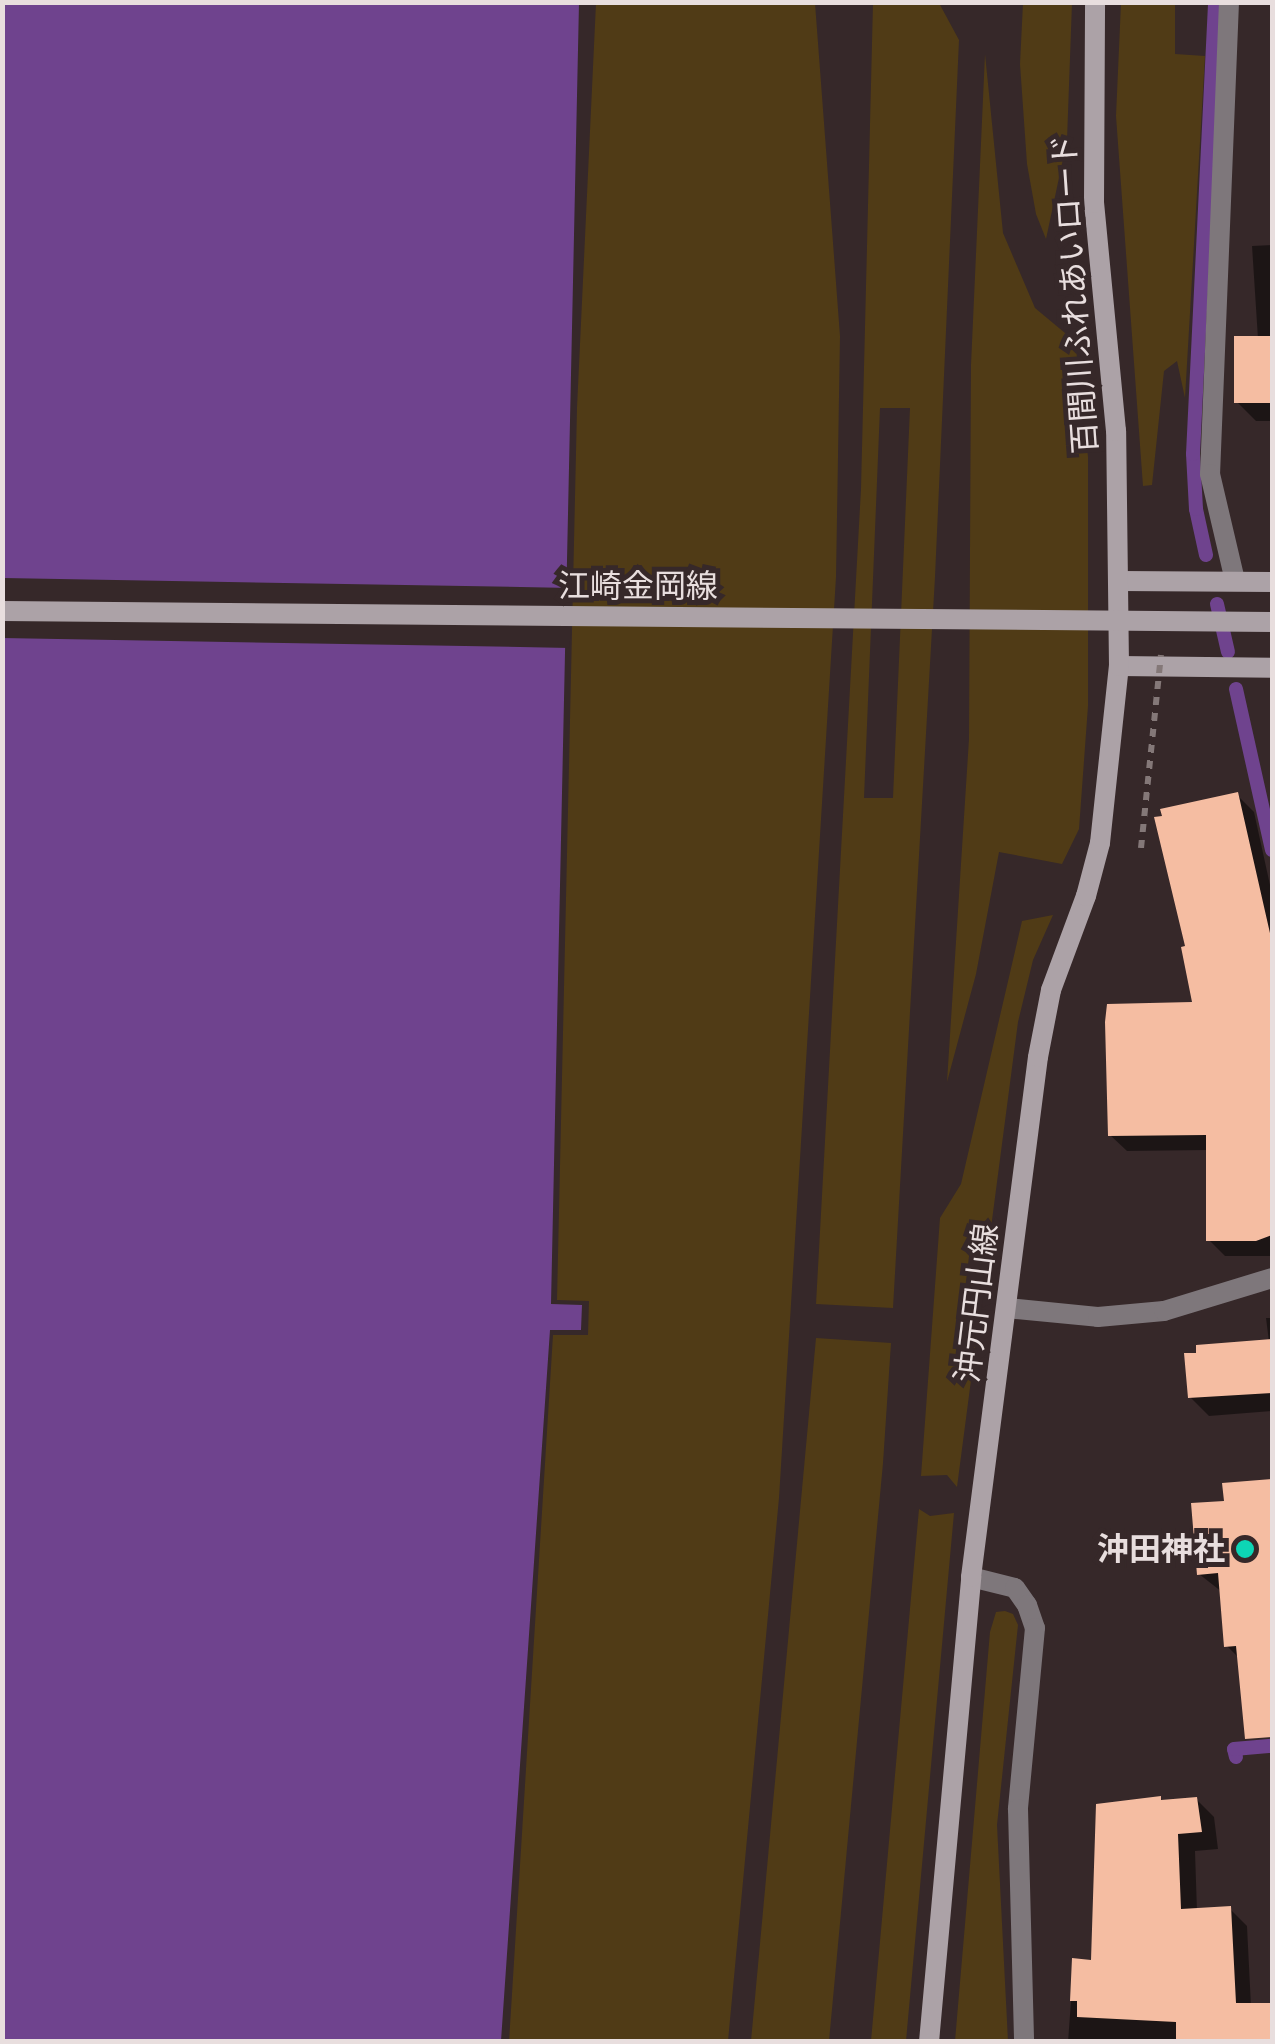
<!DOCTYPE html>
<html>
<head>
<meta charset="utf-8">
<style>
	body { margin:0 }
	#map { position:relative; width:1275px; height:2044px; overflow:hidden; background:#362829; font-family:Bitter,"Noto Sans JP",serif }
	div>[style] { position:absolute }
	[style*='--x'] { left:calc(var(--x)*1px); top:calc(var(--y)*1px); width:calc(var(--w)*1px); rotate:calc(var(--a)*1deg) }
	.green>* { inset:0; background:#503b16 }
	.water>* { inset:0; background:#6f438e }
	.pier>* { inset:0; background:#362829; transform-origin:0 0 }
	.shadow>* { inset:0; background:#0007 }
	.stream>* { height:14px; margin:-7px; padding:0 7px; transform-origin:7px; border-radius:7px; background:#6f438e }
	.building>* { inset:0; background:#f5bda2; transform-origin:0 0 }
	.lane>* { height:20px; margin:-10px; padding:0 10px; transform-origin:10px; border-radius:10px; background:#7e777b }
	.street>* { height:20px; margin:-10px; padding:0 10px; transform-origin:10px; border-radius:10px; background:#7e777b }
	.secondary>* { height:20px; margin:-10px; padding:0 10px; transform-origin:10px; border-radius:10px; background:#aca2a7 }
	.path-bridge>* { height:6px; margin-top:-3px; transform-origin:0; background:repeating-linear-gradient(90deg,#847878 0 8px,transparent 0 16px) }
	.secondary-bridge>* { height:20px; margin:-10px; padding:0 10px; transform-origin:10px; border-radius:10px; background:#aca2a7 }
	.dots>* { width:28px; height:28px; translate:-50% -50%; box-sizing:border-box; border:5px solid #362829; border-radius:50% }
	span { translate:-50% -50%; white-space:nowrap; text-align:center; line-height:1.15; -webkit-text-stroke:10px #362829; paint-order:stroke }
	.street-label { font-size:32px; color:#e8dede }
	.poi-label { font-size:32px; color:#e8dede; font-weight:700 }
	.right { translate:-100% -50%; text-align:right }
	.frame { position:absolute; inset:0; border:5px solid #e8dede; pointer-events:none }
</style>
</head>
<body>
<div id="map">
	<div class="green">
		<i style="clip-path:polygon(596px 3px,815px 3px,840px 336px,836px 577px,779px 1498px,728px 2041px,509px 2042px,553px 1335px,588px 1335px,589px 1301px,557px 1300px,577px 408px)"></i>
		<i style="clip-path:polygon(evenodd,873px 3px,939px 3px,959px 40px,935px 577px,893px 1308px,816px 1304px,861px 489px,873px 3px,880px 408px,910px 408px,893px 798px,864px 798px,880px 408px)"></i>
		<i style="clip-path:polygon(1023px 3px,1072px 3px,1067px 140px,1046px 239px,1036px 214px,1027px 164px,1020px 64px)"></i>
		<i style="clip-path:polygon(1121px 3px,1175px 3px,1175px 54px,1205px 56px,1185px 398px,1177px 361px,1164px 371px,1152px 485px,1143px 486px,1116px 116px)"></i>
		<i style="clip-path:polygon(985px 54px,1003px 233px,1035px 308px,1065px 333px,1076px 349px,1088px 457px,1088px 706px,1079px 829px,1062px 864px,999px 852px,976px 974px,947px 1082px,969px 739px,971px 365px)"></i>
		<i style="clip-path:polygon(1053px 915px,1033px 960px,1018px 1022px,957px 1487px,947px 1475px,921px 1476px,940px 1218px,961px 1184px,1022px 921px)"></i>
		<i style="clip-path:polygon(816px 1338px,891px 1343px,883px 1463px,829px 2041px,751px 2041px)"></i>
		<i style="clip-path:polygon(919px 1509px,930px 1516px,954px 1513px,906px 2041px,871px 2041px)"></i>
		<i style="clip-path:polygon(1005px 1611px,1013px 1614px,1018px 1625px,997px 1825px,1008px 2041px,955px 2041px,990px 1632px,996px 1612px)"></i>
	</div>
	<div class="water">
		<i style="clip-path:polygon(3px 3px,579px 3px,551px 1304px,582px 1305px,581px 1330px,550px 1330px,501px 2041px,3px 2042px)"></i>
	</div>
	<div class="pier">
		<i style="left:3px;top:578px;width:568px;height:60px;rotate:1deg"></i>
	</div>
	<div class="shadow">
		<i style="clip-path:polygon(1272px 245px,1272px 421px,1256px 421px,1238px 403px,1258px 339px,1252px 246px)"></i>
		<i style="clip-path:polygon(1237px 795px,1254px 812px,1272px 894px,1272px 1256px,1225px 1256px,1209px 1240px,1209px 1150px,1127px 1151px,1110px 1135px,1196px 1005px,1188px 948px)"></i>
		<i style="clip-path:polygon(1266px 1318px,1272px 1318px,1272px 1411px,1209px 1416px,1190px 1397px,1269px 1342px)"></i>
		<i style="clip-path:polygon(1272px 1481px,1272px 1722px,1263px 1723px,1240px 1659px,1227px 1646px,1222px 1592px,1199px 1574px,1226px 1503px,1225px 1486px)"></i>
		<i style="clip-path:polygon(1196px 1799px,1214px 1817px,1218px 1849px,1195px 1851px,1197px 1911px,1230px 1909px,1247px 1926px,1251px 2006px,1272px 2006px,1272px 2042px,1068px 2042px,1074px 1960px,1094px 1963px)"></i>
	</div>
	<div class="stream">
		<i style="--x:1206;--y:555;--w:47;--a:-102.3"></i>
		<i style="--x:1196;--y:509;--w:55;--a:-93.1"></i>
		<i style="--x:1193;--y:454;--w:453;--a:-87.2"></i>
		<i style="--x:1217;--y:604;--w:49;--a:77.1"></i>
		<i style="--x:1236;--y:689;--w:165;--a:77.4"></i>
		<i style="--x:1236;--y:1757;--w:8;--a:-104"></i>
		<i style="--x:1234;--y:1749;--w:38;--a:-5"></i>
	</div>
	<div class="building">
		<i style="left:1272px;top:336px;width:67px;height:38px;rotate:90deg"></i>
		<i style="clip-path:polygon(1238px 792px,1272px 942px,1272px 1235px,1256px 1241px,1206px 1241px,1206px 1135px,1108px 1136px,1105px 1022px,1107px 1004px,1192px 1002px,1181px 947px,1185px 946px,1154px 817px,1162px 816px,1160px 809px)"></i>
		<i style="clip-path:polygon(1272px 1339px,1272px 1393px,1188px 1398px,1184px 1353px,1196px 1353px,1196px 1345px)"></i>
		<i style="clip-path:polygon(1272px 1479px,1272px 1737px,1245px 1739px,1236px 1646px,1224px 1647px,1218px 1573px,1197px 1575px,1191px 1503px,1224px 1501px,1222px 1483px)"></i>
		<i style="clip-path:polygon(1161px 1796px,1161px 1800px,1197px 1797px,1202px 1832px,1178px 1834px,1181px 1909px,1231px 1906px,1236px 2003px,1272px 2003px,1272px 2042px,1176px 2042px,1176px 2022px,1077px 2017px,1077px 2001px,1070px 2001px,1072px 1958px,1091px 1960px,1096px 1804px)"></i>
	</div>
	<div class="lane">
		<i style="--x:1229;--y:2;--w:472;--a:92.3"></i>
		<i style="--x:1210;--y:474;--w:110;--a:76.8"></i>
	</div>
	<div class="street">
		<i style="--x:1007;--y:1308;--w:91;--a:5.6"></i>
		<i style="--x:1098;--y:1317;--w:66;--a:-5.2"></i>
		<i style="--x:1164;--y:1311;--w:113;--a:-17"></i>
		<i style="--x:971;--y:1577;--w:45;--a:14"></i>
		<i style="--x:1015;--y:1588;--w:21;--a:55"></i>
		<i style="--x:1027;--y:1605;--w:24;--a:71"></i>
		<i style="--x:1035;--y:1628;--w:182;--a:95.4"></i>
		<i style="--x:1018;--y:1809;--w:233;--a:88.5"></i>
	</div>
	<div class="secondary">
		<i style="--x:1120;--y:581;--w:152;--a:0.4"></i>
		<i style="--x:1119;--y:666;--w:153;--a:0.7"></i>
		<i style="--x:929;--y:2042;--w:467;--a:-84.8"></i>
		<i style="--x:971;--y:1577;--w:524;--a:-82.66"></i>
		<i style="--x:1038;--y:1057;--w:68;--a:-79"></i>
		<i style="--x:1051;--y:990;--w:100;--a:-69.6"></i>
		<i style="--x:1086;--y:896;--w:55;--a:-75.2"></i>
		<i style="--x:1100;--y:843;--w:178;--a:-83.9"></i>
		<i style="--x:1119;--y:666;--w:235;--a:-90.7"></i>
		<i style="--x:1116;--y:431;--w:229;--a:-95.5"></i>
		<i style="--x:1094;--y:203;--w:201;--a:-89.7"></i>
	</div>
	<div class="path-bridge">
		<i style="--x:1141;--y:848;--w:194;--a:-84.1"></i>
	</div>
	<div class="secondary-bridge">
		<i style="--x:2;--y:611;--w:1270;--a:0.5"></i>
	</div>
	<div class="dots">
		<i style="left:1245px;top:1549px;background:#0dd5b5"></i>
	</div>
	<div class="street-label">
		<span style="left:1075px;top:294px;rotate:-94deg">百間川ふれあいロード</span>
		<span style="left:638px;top:586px">江崎金岡線</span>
		<span style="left:977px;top:1303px;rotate:-83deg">沖元円山線</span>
	</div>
	<div class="poi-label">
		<span class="right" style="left:1225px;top:1549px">沖田神社</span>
	</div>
	<div class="frame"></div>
</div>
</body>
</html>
